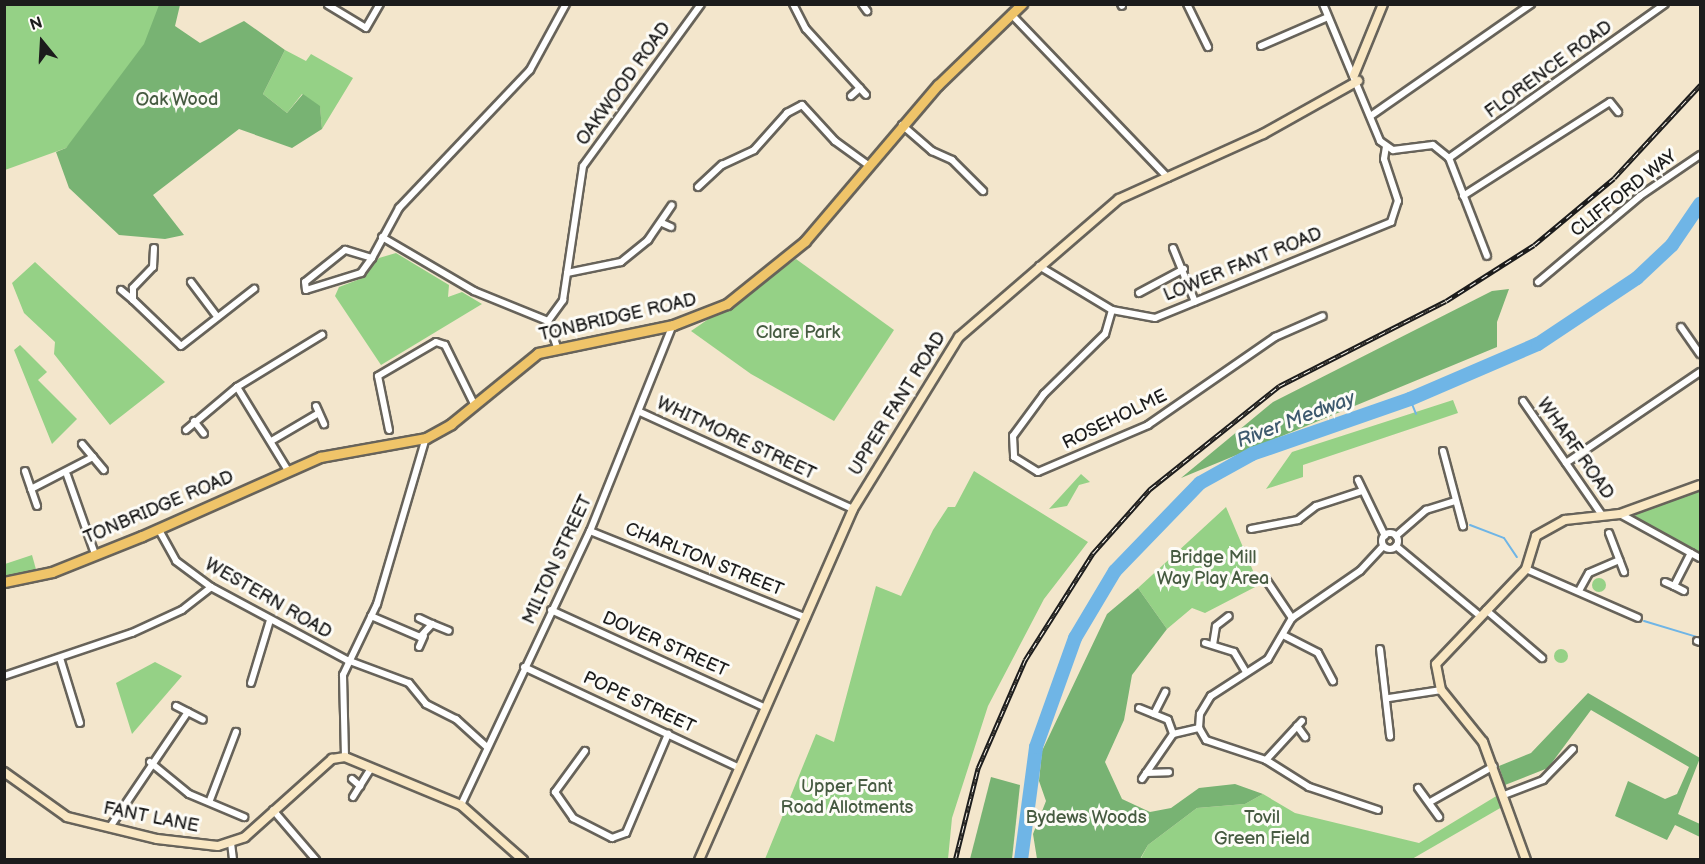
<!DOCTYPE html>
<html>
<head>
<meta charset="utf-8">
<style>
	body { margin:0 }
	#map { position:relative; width:1705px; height:864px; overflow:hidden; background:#f3e6cc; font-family:"Balsamiq Sans",sans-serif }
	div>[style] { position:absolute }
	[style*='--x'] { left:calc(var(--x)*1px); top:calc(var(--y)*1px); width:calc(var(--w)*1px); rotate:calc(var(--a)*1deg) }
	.green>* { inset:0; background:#95d186 }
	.round { border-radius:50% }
	.forest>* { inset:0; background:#78b373 }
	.stream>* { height:2px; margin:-1px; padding:0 1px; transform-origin:1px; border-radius:1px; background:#6fb5e6 }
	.river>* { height:14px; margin:-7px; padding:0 7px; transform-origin:7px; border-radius:7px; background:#6fb5e6 }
	.roads { filter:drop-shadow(2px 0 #67635a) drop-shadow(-2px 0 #67635a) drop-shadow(0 2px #67635a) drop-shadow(0 -2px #67635a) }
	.street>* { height:6px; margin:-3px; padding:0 3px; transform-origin:3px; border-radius:3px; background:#fff }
	.street>.ring { margin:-3px; padding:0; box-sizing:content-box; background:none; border:6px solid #fff; border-radius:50% }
	.secondary>* { height:8px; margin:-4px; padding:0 4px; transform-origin:4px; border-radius:4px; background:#f9e7c3 }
	.primary>* { height:9px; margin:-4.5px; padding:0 4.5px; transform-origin:4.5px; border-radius:4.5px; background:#efc469 }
	.rail>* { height:4.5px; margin-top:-2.25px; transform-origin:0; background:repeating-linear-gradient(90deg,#fdfcf7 0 7px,#1c1c1c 0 14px); box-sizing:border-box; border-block:2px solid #1c1c1c }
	span { translate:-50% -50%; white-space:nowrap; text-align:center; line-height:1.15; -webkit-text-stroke:6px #fdfcf7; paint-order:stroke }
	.street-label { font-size:18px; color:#1c1c1c }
	.park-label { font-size:18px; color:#465b41 }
	.water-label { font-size:20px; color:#3d596d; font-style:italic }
	.frame { position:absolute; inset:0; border:6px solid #1c1c1c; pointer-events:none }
	.north { position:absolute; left:12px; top:12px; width:60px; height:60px; -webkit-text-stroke:4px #fdfcf7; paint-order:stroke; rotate:342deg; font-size:16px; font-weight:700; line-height:24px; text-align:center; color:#1c1c1c }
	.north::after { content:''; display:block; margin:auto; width:21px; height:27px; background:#1c1c1c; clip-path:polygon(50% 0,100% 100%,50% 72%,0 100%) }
</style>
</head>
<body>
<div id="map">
	<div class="green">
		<i style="clip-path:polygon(4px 5px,170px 5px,156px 58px,66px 148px,5px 170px)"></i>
		<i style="clip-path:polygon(285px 50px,306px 61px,311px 54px,353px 78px,322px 129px,320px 107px,302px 94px,287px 113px,263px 94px)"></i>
		<i style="clip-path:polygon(396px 253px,449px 285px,448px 297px,462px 292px,482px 304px,381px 365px,335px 296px,339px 287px,360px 279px,379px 258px)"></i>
		<i style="clip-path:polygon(796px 259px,894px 330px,834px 421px,751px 374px,691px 331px)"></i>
		<i style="clip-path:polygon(35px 262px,165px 382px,110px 425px,54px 354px,55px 342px,24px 313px,12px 283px)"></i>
		<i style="clip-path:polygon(20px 345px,47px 372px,38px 380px,77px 419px,52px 444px,14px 350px)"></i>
		<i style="clip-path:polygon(1453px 400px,1458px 413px,1303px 465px,1303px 477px,1266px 489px,1292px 452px)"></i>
		<i style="clip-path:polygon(974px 471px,1088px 542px,1044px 599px,988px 706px,952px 818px,948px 859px,765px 859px,816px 734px,834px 742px,876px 586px,901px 596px,933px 530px,948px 507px,955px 507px)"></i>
		<i style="clip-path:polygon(1081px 474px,1090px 482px,1079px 485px,1067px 506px,1049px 509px)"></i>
		<i style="clip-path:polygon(1700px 491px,1700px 553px,1633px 517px,1637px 514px)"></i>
		<i style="clip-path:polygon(1226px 507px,1259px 585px,1205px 613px,1192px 608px,1167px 629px,1138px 588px)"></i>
		<i style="clip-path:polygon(32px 555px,37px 573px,5px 578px,5px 564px)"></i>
		<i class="round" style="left:1592px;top:578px;width:14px;height:14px"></i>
		<i class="round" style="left:1554px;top:649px;width:14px;height:14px"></i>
		<i style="clip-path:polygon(155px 662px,182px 676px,132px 734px,116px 683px)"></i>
		<i style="clip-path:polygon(1263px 794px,1295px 813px,1419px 843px,1498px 795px,1502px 807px,1412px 859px,1140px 860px,1148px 845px,1197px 808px,1245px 804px)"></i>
	</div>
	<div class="forest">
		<i style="clip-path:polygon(159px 5px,180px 5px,175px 26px,200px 43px,244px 21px,285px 50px,263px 94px,287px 113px,303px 94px,320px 106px,322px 129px,292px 148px,239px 129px,153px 195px,184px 235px,165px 239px,119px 235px,69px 188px,56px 152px,66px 148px,144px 44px)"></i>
		<i style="clip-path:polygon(1509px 289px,1497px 322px,1497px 347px,1181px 478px,1273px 402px,1492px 291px)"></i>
		<i style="clip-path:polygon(1138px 588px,1167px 629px,1132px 675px,1124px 720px,1105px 762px,1122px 799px,1150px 812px,1171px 808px,1199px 788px,1235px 784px,1263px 794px,1245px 804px,1197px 808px,1148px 845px,1140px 859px,1037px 859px,1033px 834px,1046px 801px,1039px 781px,1042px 751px,1107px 614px)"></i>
		<i style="clip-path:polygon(1588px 693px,1700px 758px,1678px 814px,1700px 824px,1700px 837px,1675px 825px,1667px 840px,1615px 816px,1628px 781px,1665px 799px,1677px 794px,1689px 767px,1591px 710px,1548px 768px,1505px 785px,1499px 766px,1531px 753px)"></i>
		<i style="clip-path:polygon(991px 777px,1020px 785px,1012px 859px,970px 859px)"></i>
	</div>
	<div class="stream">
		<i style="--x:1410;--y:399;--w:16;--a:68"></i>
		<i style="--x:1470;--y:525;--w:36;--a:21"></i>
		<i style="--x:1504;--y:538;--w:23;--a:56"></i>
		<i style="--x:1644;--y:621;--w:55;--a:16.8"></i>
	</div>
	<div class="river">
		<i style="--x:1021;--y:860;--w:114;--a:-82.4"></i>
		<i style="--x:1036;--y:747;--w:116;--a:-70.3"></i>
		<i style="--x:1075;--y:638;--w:78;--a:-59.2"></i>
		<i style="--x:1115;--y:571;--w:122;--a:-46"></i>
		<i style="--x:1200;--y:483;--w:60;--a:-29.1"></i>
		<i style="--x:1252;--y:454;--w:167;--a:-19.2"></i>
		<i style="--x:1410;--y:399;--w:139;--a:-23.3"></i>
		<i style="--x:1538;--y:344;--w:119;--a:-33.7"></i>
		<i style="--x:1637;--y:278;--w:48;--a:-43.3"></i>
		<i style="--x:1672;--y:245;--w:50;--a:-55.7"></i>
	</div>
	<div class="roads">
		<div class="street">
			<i style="--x:793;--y:4;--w:28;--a:63"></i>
			<i style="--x:806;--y:29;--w:89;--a:47.7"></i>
			<i style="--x:862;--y:4;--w:9;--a:54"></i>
			<i style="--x:1121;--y:4;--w:2;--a:63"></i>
			<i style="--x:1187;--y:4;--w:48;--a:64"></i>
			<i style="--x:1323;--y:4;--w:148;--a:67.4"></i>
			<i style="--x:1380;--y:141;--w:16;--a:35"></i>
			<i style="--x:1393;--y:150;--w:40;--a:-7.1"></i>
			<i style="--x:1433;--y:145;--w:21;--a:39"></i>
			<i style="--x:1449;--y:158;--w:105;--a:68.8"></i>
			<i style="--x:328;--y:5;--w:44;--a:31.2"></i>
			<i style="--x:366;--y:28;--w:28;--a:-60"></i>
			<i style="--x:1011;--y:14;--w:227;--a:46.2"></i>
			<i style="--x:1261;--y:46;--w:73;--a:-23.4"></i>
			<i style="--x:851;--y:96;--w:12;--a:-42"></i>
			<i style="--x:1372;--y:115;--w:194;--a:-34.9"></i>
			<i style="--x:902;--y:125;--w:40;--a:41"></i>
			<i style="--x:932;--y:151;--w:22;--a:24"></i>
			<i style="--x:952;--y:160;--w:44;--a:45"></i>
			<i style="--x:1449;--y:158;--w:265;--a:-35.5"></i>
			<i style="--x:698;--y:187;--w:33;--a:-43"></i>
			<i style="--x:722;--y:165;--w:35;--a:-25"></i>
			<i style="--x:754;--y:150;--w:50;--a:-48.3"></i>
			<i style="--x:787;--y:113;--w:17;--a:-28"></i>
			<i style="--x:802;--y:105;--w:49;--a:47.5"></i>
			<i style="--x:835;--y:141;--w:39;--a:36"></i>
			<i style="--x:1463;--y:196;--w:174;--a:-32.6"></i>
			<i style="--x:1610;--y:102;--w:13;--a:51"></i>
			<i style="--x:662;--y:223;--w:10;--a:24"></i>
			<i style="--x:382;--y:237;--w:107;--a:30.4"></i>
			<i style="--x:474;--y:291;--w:80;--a:22.1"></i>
			<i style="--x:548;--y:321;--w:28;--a:71"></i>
			<i style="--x:154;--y:248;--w:19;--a:93"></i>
			<i style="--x:153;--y:267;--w:29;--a:134"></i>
			<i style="--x:133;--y:288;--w:12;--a:90"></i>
			<i style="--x:133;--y:300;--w:66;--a:43.8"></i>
			<i style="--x:181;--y:346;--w:93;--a:-38"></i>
			<i style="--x:1173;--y:248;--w:58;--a:67.8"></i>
			<i style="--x:372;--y:258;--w:28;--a:-163"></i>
			<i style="--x:345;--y:250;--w:51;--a:141.3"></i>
			<i style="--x:305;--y:282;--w:8;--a:83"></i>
			<i style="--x:306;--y:290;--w:58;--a:-17.2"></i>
			<i style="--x:361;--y:273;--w:19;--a:-54"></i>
			<i style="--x:372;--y:258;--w:57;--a:-61.6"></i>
			<i style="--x:399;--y:208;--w:190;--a:-46.5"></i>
			<i style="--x:530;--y:70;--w:75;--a:-61.4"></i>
			<i style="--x:1039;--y:266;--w:85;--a:31.1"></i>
			<i style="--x:1112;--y:310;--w:44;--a:10.5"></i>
			<i style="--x:1155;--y:318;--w:255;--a:-22.1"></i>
			<i style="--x:1391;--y:222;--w:22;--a:-72"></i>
			<i style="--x:1398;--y:201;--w:44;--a:-108.4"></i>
			<i style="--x:1384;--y:159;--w:12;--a:-81"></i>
			<i style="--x:567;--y:273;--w:55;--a:-11.5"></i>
			<i style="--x:621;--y:262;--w:35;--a:-39"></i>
			<i style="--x:648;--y:240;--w:42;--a:-55.6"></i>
			<i style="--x:191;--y:282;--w:41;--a:52.9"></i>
			<i style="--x:1538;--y:282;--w:133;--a:-40.1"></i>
			<i style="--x:1640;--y:196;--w:73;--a:-34.3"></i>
			<i style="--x:121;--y:290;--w:16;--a:40"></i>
			<i style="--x:1139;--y:293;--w:51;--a:-28.1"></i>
			<i style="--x:1112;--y:310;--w:25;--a:106"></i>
			<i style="--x:1105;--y:334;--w:86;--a:135.5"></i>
			<i style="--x:1044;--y:394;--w:52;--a:126.4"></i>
			<i style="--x:1013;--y:436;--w:21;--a:87"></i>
			<i style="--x:1014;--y:457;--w:28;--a:32"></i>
			<i style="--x:1038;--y:472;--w:120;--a:-23.1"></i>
			<i style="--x:1148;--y:425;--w:155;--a:-34.7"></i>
			<i style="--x:1275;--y:337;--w:52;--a:-23.6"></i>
			<i style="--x:548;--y:321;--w:26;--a:-54"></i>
			<i style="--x:563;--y:300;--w:135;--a:-81.5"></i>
			<i style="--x:583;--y:166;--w:200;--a:-53.9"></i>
			<i style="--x:1681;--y:327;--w:33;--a:55"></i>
			<i style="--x:237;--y:387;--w:96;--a:58.6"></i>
			<i style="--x:1523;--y:401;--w:139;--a:55.3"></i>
			<i style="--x:316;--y:406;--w:20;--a:66"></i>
			<i style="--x:640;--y:412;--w:234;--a:24.5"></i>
			<i style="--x:194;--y:421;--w:16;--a:52"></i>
			<i style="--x:186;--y:430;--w:67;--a:-40.1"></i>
			<i style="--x:237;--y:387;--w:100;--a:-31.5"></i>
			<i style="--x:389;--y:430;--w:55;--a:-101.5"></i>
			<i style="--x:378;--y:376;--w:67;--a:-30.4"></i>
			<i style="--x:436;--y:342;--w:9;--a:18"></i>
			<i style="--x:445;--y:345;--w:68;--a:63.8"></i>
			<i style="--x:273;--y:440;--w:53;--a:-30.4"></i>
			<i style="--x:82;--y:444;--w:34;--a:50"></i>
			<i style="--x:1443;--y:451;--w:78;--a:75.1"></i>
			<i style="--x:1566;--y:463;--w:162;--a:-34.2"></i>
			<i style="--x:25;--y:471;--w:37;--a:71"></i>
			<i style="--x:67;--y:475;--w:84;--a:70.5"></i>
			<i style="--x:1358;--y:480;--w:62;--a:64.3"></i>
			<i style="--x:31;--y:489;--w:70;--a:-27.3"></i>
			<i style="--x:1620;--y:514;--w:91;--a:28.8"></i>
			<i style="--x:1251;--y:529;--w:48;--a:-10.8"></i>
			<i style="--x:1298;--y:520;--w:23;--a:-38"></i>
			<i style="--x:1316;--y:506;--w:48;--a:-18.1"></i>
			<i style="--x:159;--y:530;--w:35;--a:61"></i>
			<i style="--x:176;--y:561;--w:44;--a:36.6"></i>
			<i style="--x:211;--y:587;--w:154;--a:28.2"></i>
			<i style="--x:347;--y:660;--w:66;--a:20.4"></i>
			<i style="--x:409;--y:683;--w:27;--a:51"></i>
			<i style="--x:426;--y:704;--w:34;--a:27"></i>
			<i style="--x:456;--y:719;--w:42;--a:42.1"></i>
			<i style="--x:590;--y:531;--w:233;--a:21.9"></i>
			<i style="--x:1609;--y:533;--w:42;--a:69"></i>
			<i class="ring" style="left:1382px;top:533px;width:10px;height:10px"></i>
			<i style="--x:1396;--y:536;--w:40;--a:-41"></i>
			<i style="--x:1426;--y:510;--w:30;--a:-17"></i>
			<i style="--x:1396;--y:546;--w:109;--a:39.8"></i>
			<i style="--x:1526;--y:569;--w:122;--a:23.6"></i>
			<i style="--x:1267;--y:581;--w:45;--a:56"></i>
			<i style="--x:1665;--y:582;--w:10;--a:24"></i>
			<i style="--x:1580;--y:589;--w:18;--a:-61"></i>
			<i style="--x:1589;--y:573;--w:33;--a:-23"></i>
			<i style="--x:1684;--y:591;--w:11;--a:-153"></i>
			<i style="--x:1674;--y:586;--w:37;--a:-63"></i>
			<i style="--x:551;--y:610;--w:236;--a:24.5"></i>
			<i style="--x:1486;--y:610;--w:74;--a:40.6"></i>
			<i style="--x:371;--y:616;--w:53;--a:23.2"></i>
			<i style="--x:420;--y:637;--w:18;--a:-47"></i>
			<i style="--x:432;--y:624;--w:18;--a:22"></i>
			<i style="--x:419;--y:618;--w:14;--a:25"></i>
			<i style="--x:1283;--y:635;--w:39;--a:27"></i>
			<i style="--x:1318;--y:653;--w:32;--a:62"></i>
			<i style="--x:1697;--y:641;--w:3;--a:18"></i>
			<i style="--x:1205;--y:643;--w:30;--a:17"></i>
			<i style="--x:1234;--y:652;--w:23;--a:59"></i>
			<i style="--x:1213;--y:645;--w:19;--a:-81"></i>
			<i style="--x:1216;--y:626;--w:16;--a:-38"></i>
			<i style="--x:419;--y:647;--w:12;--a:-66"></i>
			<i style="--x:1380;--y:649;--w:88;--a:83.4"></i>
			<i style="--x:60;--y:658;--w:68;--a:72.9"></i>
			<i style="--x:524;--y:667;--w:238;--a:25.1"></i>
			<i style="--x:4;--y:676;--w:135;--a:-18.6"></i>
			<i style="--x:132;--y:633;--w:55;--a:-24.7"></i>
			<i style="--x:182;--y:610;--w:37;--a:-38"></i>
			<i style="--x:251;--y:683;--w:66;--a:-73.2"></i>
			<i style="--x:1389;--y:698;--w:53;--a:-8.7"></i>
			<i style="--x:176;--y:706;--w:30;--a:27"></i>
			<i style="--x:1139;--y:708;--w:31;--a:22"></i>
			<i style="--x:1168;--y:720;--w:15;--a:70"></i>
			<i style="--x:1154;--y:714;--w:25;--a:-63"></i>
			<i style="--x:1297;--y:726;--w:14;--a:54"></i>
			<i style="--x:585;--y:751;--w:51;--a:126.2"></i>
			<i style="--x:555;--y:792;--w:32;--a:55"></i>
			<i style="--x:573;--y:818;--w:44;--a:27.1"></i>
			<i style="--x:612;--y:838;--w:15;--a:-20"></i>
			<i style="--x:626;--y:833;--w:108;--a:-67"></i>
			<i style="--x:345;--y:757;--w:82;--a:-91.4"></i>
			<i style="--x:343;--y:675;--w:79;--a:-64.4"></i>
			<i style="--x:377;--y:604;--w:173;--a:-73.6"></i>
			<i style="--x:1266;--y:760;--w:53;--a:-47.3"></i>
			<i style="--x:150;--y:762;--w:50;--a:39.4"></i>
			<i style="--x:189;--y:794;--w:60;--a:22.7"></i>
			<i style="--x:1146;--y:773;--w:23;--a:-2"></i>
			<i style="--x:352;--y:779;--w:11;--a:41"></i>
			<i style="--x:1142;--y:779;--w:55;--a:-55.4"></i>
			<i style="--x:1173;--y:734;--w:27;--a:-13"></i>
			<i style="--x:1418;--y:788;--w:36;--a:54"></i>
			<i style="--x:1504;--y:795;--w:42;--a:-21"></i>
			<i style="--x:1543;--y:780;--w:43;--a:-45.9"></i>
			<i style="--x:353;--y:797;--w:34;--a:-58"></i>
			<i style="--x:210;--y:800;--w:73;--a:-69.1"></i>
			<i style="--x:1430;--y:802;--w:73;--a:-29.4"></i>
			<i style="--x:461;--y:805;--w:303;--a:-64.8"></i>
			<i style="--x:590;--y:531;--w:222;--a:-68.1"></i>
			<i style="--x:273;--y:810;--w:66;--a:49.3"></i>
			<i style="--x:1378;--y:810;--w:73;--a:-161.6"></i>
			<i style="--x:1309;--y:787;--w:51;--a:-147.9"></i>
			<i style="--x:1266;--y:760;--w:63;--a:-161.6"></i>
			<i style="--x:1206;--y:740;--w:14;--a:-120"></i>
			<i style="--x:1199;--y:728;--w:14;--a:-86"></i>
			<i style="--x:1200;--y:714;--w:21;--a:-59"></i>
			<i style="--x:1211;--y:696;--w:68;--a:-33"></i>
			<i style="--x:1268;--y:659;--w:48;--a:-59.7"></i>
			<i style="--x:1292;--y:618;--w:83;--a:-34.7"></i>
			<i style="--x:1360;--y:571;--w:34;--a:-47"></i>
			<i style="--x:110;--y:827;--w:139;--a:-55.9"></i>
			<i style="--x:231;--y:843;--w:17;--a:83"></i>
		</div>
		<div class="secondary">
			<i style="--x:1354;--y:75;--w:77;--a:-67.8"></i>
			<i style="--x:4;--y:772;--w:77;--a:35.5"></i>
			<i style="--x:67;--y:817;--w:93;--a:13.7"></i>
			<i style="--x:157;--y:839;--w:61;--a:6.5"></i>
			<i style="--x:218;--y:846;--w:28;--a:-18"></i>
			<i style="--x:245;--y:837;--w:117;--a:-41.9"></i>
			<i style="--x:332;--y:759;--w:13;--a:-9"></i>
			<i style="--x:345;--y:757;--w:126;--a:22.5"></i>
			<i style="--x:461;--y:805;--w:83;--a:41.6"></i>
			<i style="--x:699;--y:860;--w:383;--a:-66.3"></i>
			<i style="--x:853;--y:509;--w:202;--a:-58.4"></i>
			<i style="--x:959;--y:337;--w:211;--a:-40.8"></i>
			<i style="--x:1119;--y:199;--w:158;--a:-24.3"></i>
			<i style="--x:1263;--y:134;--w:109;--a:-29.2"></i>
			<i style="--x:1526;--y:860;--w:126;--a:-110"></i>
			<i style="--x:1483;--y:742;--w:67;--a:-128.9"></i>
			<i style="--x:1441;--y:690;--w:26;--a:-101"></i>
			<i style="--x:1436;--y:664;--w:131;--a:-46.5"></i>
			<i style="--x:1526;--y:569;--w:34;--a:-73"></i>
			<i style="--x:1536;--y:536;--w:33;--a:-29"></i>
			<i style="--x:1565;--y:520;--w:55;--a:-6.2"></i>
			<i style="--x:1620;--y:514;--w:85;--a:-19.9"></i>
		</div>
		<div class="primary">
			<i style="--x:4;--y:582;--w:49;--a:-11.8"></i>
			<i style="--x:52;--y:572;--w:97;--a:-21.8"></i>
			<i style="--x:142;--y:536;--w:195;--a:-23.9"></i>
			<i style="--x:320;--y:457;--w:108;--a:-10.2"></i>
			<i style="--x:426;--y:438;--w:29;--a:-29"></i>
			<i style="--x:451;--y:424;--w:112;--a:-39.2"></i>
			<i style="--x:538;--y:353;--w:138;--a:-11.7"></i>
			<i style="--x:673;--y:325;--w:58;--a:-21.3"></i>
			<i style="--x:727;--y:304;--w:100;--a:-38.9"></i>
			<i style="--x:805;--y:241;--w:205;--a:-49.6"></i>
			<i style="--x:938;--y:85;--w:117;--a:-44"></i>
		</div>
	</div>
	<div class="rail">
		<i style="--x:955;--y:860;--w:95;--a:-76"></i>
		<i style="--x:978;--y:768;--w:118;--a:-66.5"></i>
		<i style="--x:1025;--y:660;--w:127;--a:-57.6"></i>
		<i style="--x:1093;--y:553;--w:86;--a:-48.3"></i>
		<i style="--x:1150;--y:489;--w:165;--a:-38.6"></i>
		<i style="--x:1279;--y:386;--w:187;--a:-27"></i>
		<i style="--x:1446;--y:301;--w:104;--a:-32.5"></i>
		<i style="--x:1534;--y:245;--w:104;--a:-39.9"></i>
		<i style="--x:1614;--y:178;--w:127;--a:-47.2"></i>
	</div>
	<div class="street-label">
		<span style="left:1549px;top:70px;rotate:-36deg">FLORENCE ROAD</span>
		<span style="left:624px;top:84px;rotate:-54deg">OAKWOOD ROAD</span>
		<span style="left:1624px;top:194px;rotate:-38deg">CLIFFORD WAY</span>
		<span style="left:1243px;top:265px;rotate:-22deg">LOWER FANT ROAD</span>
		<span style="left:618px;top:318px;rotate:-13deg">TONBRIDGE ROAD</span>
		<span style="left:898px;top:404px;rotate:-58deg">UPPER FANT ROAD</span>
		<span style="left:1115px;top:420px;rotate:-26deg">ROSEHOLME</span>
		<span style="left:736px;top:439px;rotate:25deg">WHITMORE STREET</span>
		<span style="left:1575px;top:449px;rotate:55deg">WHARF ROAD</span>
		<span style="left:159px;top:508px;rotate:-23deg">TONBRIDGE ROAD</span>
		<span style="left:558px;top:560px;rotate:-65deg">MILTON STREET</span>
		<span style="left:704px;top:560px;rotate:22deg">CHARLTON STREET</span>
		<span style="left:268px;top:599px;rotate:30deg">WESTERN ROAD</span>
		<span style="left:665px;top:645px;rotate:24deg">DOVER STREET</span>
		<span style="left:639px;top:703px;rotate:25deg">POPE STREET</span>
		<span style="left:151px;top:818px;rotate:11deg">FANT LANE</span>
	</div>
	<div class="park-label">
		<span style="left:177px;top:100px">Oak Wood</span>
		<span style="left:798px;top:333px">Clare Park</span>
		<span style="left:1213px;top:569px">Bridge Mill<br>Way Play Area</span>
		<span style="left:847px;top:798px">Upper Fant<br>Road Allotments</span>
		<span style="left:1086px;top:818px">Bydews Woods</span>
		<span style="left:1262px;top:829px">Tovil<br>Green Field</span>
	</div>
	<div class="water-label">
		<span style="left:1296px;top:420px;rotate:-21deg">River Medway</span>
	</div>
	<div class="frame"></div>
	<div class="north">N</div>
</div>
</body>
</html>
